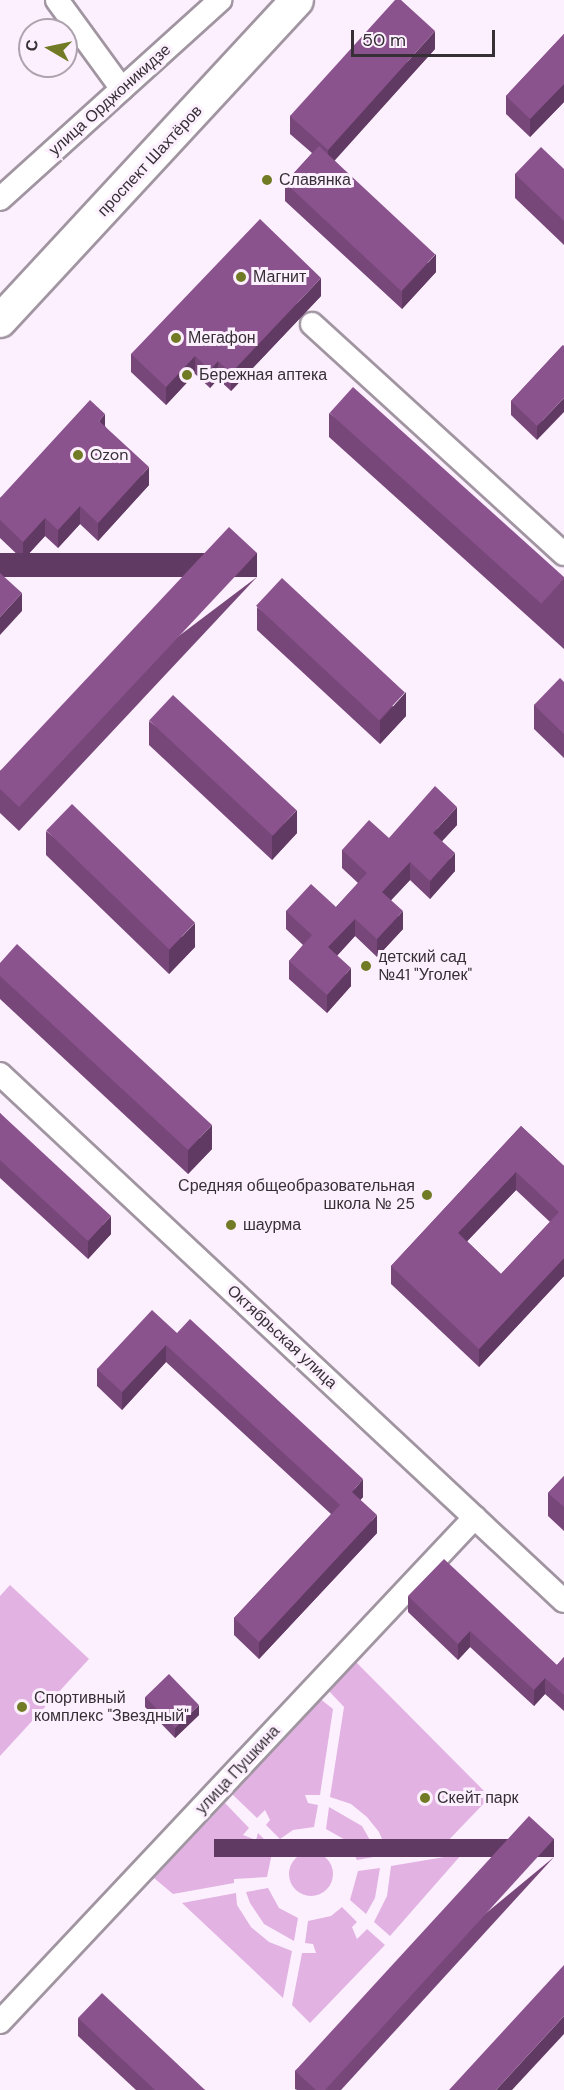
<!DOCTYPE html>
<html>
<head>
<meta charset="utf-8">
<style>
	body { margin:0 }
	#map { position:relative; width:564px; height:2090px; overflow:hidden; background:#fdf0fe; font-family:"DM Sans",sans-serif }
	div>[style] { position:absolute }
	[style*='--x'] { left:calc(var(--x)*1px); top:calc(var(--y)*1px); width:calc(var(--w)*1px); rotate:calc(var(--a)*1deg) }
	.green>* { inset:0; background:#e1b2e2 }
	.round { border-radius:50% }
	.roads { filter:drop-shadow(2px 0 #a195a1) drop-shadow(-2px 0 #a195a1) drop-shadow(0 2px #a195a1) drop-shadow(0 -2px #a195a1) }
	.street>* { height:22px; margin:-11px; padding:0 11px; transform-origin:11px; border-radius:11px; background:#fff }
	.secondary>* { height:32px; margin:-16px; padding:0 16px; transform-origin:16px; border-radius:16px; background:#fff }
	.wall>* { inset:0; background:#774779 }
	.shaded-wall>* { inset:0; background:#613a63; transform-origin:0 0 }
	.building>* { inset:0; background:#8a538d; transform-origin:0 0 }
	.dots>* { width:16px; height:16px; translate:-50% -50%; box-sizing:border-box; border:3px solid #fdf0fe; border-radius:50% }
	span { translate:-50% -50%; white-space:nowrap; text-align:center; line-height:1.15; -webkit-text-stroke:6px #fdf0fe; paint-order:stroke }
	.street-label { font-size:16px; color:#363036 }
	.poi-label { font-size:16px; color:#363036 }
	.left { translate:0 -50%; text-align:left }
	.right { translate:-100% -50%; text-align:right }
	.north { position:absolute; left:18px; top:18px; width:60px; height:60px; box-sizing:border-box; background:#fdf0fe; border:2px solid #ada3ae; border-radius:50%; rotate:279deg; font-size:16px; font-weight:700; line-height:24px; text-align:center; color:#363036 }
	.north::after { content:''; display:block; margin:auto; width:21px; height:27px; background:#717a24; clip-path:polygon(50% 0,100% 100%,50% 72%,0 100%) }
	.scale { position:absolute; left:351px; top:30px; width:144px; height:27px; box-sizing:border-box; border:3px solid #363036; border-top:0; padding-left:8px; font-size:18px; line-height:21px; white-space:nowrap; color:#363036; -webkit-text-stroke:4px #fdf0fe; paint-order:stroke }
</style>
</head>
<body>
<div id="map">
	<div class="green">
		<i style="clip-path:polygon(10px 1585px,89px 1659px,0 1756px,0 1596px)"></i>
		<i style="clip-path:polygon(354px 1660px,490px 1797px,443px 1846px,389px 1855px,379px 1832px,367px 1817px,351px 1804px,330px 1797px,344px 1707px,327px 1689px)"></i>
		<i style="clip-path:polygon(319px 1698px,333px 1709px,320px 1795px,305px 1795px,308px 1803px,318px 1805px,314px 1827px,293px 1830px,280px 1839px,266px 1825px,270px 1820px,265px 1810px,257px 1818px,232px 1794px)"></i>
		<i style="clip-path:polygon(225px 1803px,249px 1828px,243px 1835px,256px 1840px,258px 1833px,273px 1848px,267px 1877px,234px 1879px,234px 1883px,173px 1894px,154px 1878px)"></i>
		<i style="clip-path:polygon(329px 1807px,362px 1826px,379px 1856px,357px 1860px,347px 1841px,326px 1829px)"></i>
		<i class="round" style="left:289px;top:1852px;width:44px;height:44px"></i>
		<i style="clip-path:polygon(462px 1854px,390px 1936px,374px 1922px,387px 1896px,391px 1866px)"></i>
		<i style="clip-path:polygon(380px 1868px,375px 1898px,366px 1914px,350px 1900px,358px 1871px)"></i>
		<i style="clip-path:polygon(268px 1888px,279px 1908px,298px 1918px,294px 1941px,264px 1924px,250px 1903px,246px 1892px)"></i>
		<i style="clip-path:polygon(236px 1893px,237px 1905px,251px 1927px,269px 1942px,292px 1951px,283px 1998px,182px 1903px)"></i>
		<i style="clip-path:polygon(342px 1907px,357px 1922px,352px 1927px,357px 1939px,367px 1929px,385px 1945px,310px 2023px,292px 2005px,302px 1953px,316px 1953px,313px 1944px,305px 1943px,308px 1921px,331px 1916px)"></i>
	</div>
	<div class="roads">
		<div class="street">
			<i style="--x:57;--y:0;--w:110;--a:53.9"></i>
			<i style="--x:0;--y:199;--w:297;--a:-42.1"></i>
			<i style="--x:312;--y:324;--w:341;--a:42.4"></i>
			<i style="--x:0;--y:1074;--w:772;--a:43.06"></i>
			<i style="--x:0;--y:2022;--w:693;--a:-46.75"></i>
		</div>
		<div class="secondary">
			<i style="--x:0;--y:321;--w:437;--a:-47.2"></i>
		</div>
	</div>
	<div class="wall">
		<i style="clip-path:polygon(564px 34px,564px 102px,530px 137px,506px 114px,506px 96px)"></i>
		<i style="clip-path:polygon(435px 49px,334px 160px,436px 272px,402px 309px,285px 201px,285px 183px,312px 153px,290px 134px,290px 116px)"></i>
		<i style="clip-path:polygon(564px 169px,564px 245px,515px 198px,515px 174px)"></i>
		<i style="clip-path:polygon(321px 296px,231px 391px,218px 379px,210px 388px,195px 374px,166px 405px,131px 372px,131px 354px)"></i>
		<i style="clip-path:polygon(563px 345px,537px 440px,511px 415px,511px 401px)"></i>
		<i style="clip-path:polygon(329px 413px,564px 578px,564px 649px,329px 437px)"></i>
		<i style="clip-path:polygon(105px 426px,149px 485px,98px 541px,80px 524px,58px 548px,45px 536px,23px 560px,0 538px,0 498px)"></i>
		<i style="clip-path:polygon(257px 577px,19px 831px,0 813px,0 771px)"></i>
		<i style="clip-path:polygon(257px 607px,406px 716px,380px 744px,257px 630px)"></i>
		<i style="clip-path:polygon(564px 682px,564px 758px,534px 729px,534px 705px)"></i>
		<i style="clip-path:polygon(149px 721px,297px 833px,272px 860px,149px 745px)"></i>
		<i style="clip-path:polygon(457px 825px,442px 841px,455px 871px,430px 899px,410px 880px,391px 900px,403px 929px,377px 957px,355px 936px,337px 956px,351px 986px,327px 1013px,289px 979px,289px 961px,303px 945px,286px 929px,286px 911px,336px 907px,358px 883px,342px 868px,342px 850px,389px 838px)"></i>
		<i style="clip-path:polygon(46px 831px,195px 947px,169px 974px,46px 855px)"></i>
		<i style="clip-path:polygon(0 963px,212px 1149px,188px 1174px,0 999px)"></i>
		<i style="clip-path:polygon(0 1113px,111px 1234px,88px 1259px,0 1178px)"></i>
		<i style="clip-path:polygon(evenodd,521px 1126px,564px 1166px,564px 1276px,479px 1367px,391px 1284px,391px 1266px,521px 1126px,516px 1190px,550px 1222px,501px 1274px,467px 1241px,516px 1190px)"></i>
		<i style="clip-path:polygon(177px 1333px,363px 1497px,360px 1500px,377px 1533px,259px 1659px,234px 1635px,234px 1618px,331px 1514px,166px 1362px,122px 1410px,97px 1386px,97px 1369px)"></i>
		<i style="clip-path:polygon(564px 1476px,564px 1531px,548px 1516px,548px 1493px)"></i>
		<i style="clip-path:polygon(408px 1596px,557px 1665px,564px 1657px,564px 1711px,545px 1694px,534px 1706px,470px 1647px,458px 1660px,408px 1612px)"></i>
		<i style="clip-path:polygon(145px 1697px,199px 1715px,175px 1738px,145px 1707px)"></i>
		<i style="clip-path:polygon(554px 1857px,341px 2090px,297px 2090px,295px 2089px,295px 2071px)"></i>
		<i style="clip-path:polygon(78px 2018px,205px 2090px,136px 2090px,78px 2036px)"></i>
	</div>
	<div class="shaded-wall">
		<i style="clip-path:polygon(435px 31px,435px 49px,328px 168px,328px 150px)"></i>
		<i style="clip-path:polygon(564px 84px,564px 102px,530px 137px,530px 119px)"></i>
		<i style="clip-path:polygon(436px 254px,436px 272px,402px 309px,402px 291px)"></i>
		<i style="clip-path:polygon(321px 278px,321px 296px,231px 391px,231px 373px)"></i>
		<i style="clip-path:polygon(195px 356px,195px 374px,166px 405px,166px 387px)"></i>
		<i style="clip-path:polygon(218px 361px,218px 379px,210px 388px,210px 370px)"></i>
		<i style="clip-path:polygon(564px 398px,564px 412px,537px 440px,537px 426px)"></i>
		<i style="clip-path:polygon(105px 414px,105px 432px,99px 421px)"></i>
		<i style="clip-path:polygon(149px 467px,149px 485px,98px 541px,98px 523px)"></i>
		<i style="clip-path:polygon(80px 506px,80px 524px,58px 548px,58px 530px)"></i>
		<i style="clip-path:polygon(45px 518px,45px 536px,23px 560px,23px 542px)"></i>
		<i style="left:257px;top:553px;width:24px;height:348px;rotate:90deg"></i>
		<i style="clip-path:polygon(22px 593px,22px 611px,0 635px,0 617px)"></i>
		<i style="clip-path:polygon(406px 692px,406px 716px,380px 744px,380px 721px)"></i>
		<i style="clip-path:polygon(457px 807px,457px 825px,433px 851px,433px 833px)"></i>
		<i style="clip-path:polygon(297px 810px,297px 833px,272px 860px,272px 836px)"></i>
		<i style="clip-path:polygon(455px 853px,455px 871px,430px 899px,430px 881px)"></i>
		<i style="clip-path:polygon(410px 862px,410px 880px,382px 910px,382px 892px)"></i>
		<i style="clip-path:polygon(403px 911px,403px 929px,377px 957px,377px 939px)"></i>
		<i style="clip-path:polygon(355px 919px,355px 936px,328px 965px,328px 947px)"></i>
		<i style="clip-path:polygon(195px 923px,195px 947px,169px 974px,169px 950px)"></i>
		<i style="clip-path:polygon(351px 968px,351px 986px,327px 1013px,327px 995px)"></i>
		<i style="clip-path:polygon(212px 1125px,212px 1149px,188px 1174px,188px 1150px)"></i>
		<i style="clip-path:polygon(516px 1172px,516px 1190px,458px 1251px,458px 1233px)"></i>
		<i style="clip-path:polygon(111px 1216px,111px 1234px,88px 1259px,88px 1241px)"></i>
		<i style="clip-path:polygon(564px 1258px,564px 1276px,479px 1367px,479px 1349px)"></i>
		<i style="clip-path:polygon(166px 1345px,166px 1362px,122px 1410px,122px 1392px)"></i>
		<i style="clip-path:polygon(363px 1479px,363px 1497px,352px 1509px,352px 1492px)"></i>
		<i style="clip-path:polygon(377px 1515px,377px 1533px,259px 1659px,259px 1642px)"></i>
		<i style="clip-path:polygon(470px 1631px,470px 1647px,458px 1660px,458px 1644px)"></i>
		<i style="clip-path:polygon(545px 1678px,545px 1694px,534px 1706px,534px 1690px)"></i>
		<i style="clip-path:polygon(199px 1705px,199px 1715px,175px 1738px,175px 1728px)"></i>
		<i style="left:554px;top:1839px;width:18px;height:340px;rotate:90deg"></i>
		<i style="clip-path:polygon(564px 2016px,564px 2034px,512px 2090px,496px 2090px)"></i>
	</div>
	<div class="building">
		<i style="clip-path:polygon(395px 0,401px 0,435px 31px,328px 150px,290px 116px)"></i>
		<i style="clip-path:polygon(564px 34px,564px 84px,530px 119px,506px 96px)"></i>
		<i style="left:319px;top:146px;width:159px;height:50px;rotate:43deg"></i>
		<i style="clip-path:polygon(541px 147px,564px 169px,564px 221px,515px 174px)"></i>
		<i style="clip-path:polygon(260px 219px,321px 278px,231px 373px,218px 361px,210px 370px,195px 356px,166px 387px,131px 354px)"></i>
		<i style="clip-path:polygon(563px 345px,564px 346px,564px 398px,537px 426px,511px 401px)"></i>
		<i style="left:353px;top:387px;width:285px;height:35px;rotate:42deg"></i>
		<i style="clip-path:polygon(90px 400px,105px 414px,99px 421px,149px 467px,98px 523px,80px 506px,58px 530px,45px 518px,23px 542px,0 520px,0 498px)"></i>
		<i style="clip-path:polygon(229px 527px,257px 553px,19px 807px,0 789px,0 771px)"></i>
		<i style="clip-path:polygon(0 573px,22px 593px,0 617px)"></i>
		<i style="left:282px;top:578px;width:168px;height:38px;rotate:43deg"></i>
		<i style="clip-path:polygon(560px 678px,564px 682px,564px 734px,534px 705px)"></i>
		<i style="left:173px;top:695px;width:169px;height:35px;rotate:43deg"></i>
		<i style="clip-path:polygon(435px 786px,457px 807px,433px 833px,455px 853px,430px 881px,410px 862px,382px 892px,403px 911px,377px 939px,355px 919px,328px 947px,351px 968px,327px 995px,289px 961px,312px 935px,286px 911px,311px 884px,336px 907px,367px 873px,342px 850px,369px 820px,389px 838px)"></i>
		<i style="left:72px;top:804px;width:171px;height:37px;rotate:44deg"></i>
		<i style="clip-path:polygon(17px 944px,212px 1125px,188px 1150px,0 976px,0 963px)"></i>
		<i style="clip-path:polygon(0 1113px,111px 1216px,88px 1241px,0 1160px)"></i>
		<i style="clip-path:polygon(evenodd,521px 1126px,564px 1166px,564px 1258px,479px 1349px,391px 1266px,521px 1126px,516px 1172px,559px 1212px,501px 1274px,458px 1233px,516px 1172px)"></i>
		<i style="clip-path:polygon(152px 1310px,177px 1333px,190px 1319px,363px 1479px,352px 1492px,377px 1515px,259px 1642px,234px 1618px,340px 1505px,166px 1345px,122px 1392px,97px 1369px)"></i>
		<i style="clip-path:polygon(564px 1476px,564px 1507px,548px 1493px)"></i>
		<i style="clip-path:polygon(444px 1559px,557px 1665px,564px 1657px,564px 1695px,545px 1678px,534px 1690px,470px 1631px,458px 1644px,408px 1596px)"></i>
		<i style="left:169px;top:1674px;width:43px;height:33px;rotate:46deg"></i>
		<i style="clip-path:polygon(529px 1816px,554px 1839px,325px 2090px,316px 2090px,295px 2071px)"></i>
		<i style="clip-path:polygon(564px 1965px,564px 2016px,496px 2090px,449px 2090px)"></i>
		<i style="clip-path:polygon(102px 1993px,205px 2090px,155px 2090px,78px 2018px)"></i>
	</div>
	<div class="dots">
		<i style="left:267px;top:180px;background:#717a24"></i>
		<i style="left:241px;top:277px;background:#717a24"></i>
		<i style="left:176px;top:338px;background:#717a24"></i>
		<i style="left:187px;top:375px;background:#717a24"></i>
		<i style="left:78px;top:455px;background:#717a24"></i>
		<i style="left:366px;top:966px;background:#717a24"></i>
		<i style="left:427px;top:1195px;background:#717a24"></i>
		<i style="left:231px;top:1225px;background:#717a24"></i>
		<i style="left:22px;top:1707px;background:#717a24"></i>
		<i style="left:425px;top:1798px;background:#717a24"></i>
	</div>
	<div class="street-label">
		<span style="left:110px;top:100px;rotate:-42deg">улица Орджоникидзе</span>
		<span style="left:150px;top:161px;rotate:-47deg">проспект Шахтёров</span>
		<span style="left:282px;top:1337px;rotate:43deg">Октябрьская улица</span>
		<span style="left:238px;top:1770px;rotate:-47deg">улица Пушкина</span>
	</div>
	<div class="poi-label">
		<span class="left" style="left:279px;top:180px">Славянка</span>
		<span class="left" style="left:253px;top:277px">Магнит</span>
		<span class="left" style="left:188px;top:338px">Мегафон</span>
		<span class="left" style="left:199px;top:375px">Бережная аптека</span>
		<span class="left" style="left:90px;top:455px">Ozon</span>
		<span class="left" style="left:378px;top:966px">детский сад<br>№41 "Уголек"</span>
		<span class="right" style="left:415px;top:1195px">Средняя общеобразовательная<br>школа № 25</span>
		<span class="left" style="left:243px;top:1225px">шаурма</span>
		<span class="left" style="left:34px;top:1707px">Спортивный<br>комплекс "Звездный"</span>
		<span class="left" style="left:437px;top:1798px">Скейт парк</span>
	</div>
	<div class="north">С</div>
	<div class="scale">50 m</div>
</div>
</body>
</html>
